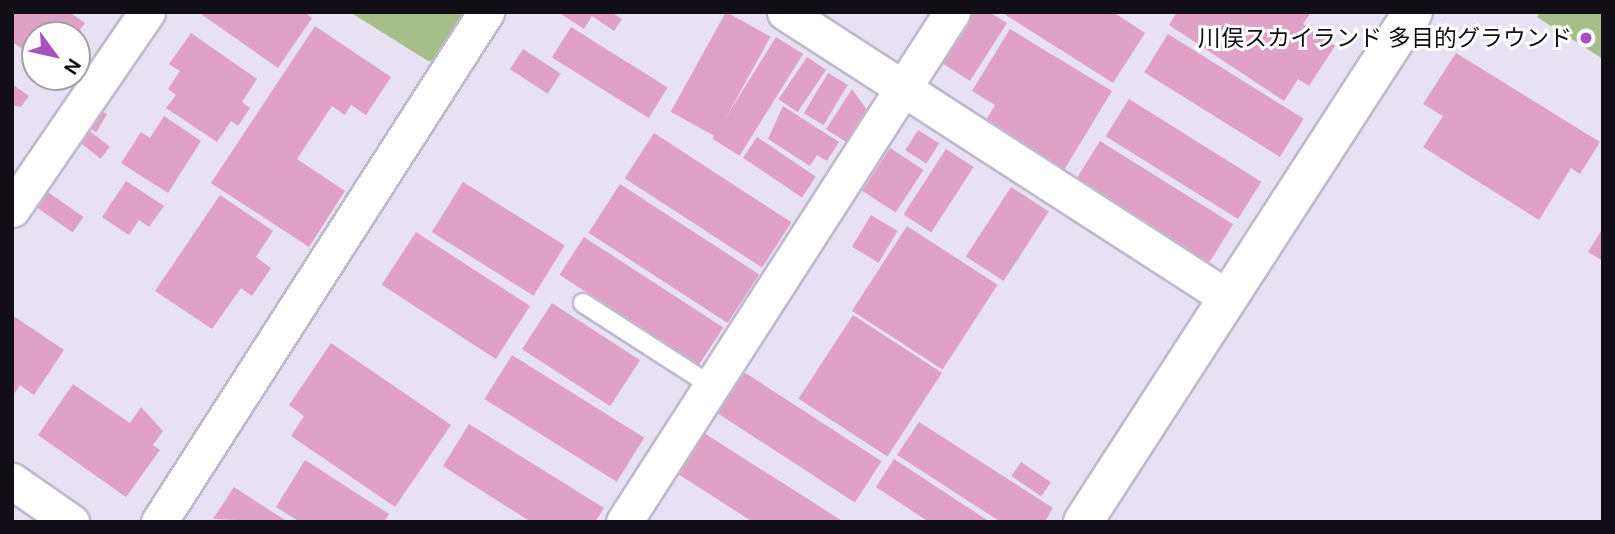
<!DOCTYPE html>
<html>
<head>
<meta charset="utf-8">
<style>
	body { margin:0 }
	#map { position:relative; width:1615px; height:534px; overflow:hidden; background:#e8e1f4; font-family:"DM Sans","Noto Sans JP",sans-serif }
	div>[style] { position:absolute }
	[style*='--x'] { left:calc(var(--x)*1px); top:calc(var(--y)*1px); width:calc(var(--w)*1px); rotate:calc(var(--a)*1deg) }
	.green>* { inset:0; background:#a7be8a }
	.building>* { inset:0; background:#e0a1c6; transform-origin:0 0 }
	.roads { filter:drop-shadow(2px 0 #c1bacd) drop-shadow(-2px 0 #c1bacd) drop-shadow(0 2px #c1bacd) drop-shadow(0 -2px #c1bacd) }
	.lane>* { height:18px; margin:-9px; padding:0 9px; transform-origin:9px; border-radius:9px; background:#fff }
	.street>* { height:35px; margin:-17.5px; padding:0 17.5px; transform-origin:17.5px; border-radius:17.5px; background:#fff }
	.secondary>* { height:38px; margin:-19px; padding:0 19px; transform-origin:19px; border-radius:19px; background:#fff }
	.dots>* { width:19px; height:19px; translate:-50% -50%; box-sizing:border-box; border:4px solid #fff; border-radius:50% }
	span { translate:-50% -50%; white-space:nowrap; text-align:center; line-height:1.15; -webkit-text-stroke:6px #fff; paint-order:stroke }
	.poi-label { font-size:23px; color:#110f15 }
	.right { translate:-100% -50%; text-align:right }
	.frame { position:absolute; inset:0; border:14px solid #110f15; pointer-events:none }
	.north { position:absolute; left:21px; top:21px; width:70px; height:70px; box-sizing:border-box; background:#fff; border:2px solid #a09fa1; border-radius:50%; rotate:123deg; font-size:19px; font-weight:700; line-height:28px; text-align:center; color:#110f15 }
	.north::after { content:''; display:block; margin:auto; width:24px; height:32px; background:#a651bf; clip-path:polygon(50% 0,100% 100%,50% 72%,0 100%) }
</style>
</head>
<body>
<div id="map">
	<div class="green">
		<i style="clip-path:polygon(350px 12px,467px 12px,438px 60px,428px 61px)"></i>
		<i style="clip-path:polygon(1540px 12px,1603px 12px,1603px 59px,1537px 17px)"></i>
	</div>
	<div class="building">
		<i style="clip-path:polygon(12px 12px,69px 12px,85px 23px,76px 35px,35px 35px,35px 57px,12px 42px)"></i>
		<i style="clip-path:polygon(198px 12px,304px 12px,312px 18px,278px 68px)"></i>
		<i style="clip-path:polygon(558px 12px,611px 12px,622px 19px,614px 31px,592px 16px,584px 29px)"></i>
		<i style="left:726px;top:12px;width:51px;height:114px;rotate:29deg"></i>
		<i style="clip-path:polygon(970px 12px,989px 12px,1007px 23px,970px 81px,939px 61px)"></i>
		<i style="clip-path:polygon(1001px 12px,1113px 12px,1145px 33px,1113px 83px)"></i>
		<i style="clip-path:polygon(1177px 12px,1311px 12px,1303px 24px,1335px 46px,1309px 86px,1298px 79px,1284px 101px,1169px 25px)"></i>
		<i style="clip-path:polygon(315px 26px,391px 77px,366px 115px,351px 105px,345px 115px,332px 106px,297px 159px,345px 191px,309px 247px,211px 183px)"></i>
		<i style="left:571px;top:27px;width:114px;height:36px;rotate:32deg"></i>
		<i style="clip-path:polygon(1010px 29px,1112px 91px,1064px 170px,985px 122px,995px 105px,972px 91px)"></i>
		<i style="clip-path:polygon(191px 33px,257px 79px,242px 102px,250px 108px,238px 126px,231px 121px,217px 142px,166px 108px,176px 95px,168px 89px,180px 71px,169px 64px)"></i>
		<i style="left:1168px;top:34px;width:160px;height:45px;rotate:32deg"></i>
		<i style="left:776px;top:37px;width:32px;height:120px;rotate:32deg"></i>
		<i style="left:523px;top:49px;width:45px;height:24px;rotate:33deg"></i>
		<i style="clip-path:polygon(1456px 53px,1600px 142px,1580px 174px,1571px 168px,1539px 220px,1423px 147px,1443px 116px,1423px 104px)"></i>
		<i style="left:807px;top:57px;width:23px;height:51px;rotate:34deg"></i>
		<i style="left:828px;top:73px;width:23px;height:47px;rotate:31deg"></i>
		<i style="clip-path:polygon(12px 84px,29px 96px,21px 107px,12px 105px)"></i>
		<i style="clip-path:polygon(852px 89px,867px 110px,846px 142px,826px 129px)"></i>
		<i style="left:1129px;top:99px;width:156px;height:44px;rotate:32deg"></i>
		<i style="clip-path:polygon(783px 106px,839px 142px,827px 161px,817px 155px,810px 166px,768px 139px)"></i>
		<i style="left:100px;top:110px;width:8px;height:21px;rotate:30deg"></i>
		<i style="clip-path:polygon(164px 116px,201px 141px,168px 193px,121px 163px,141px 132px,150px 138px)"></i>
		<i style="left:87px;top:129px;width:29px;height:15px;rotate:38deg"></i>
		<i style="left:918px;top:130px;width:25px;height:24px;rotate:32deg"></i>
		<i style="left:654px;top:133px;width:164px;height:54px;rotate:33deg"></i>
		<i style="left:757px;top:137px;width:71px;height:25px;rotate:34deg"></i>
		<i style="left:1100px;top:141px;width:157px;height:45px;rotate:32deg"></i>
		<i style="left:890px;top:148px;width:40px;height:51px;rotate:33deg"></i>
		<i style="left:946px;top:149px;width:33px;height:78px;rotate:33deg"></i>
		<i style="clip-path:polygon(126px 181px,164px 206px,149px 227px,139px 220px,129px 235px,102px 217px)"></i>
		<i style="left:463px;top:182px;width:120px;height:59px;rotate:32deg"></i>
		<i style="left:620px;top:184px;width:166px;height:58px;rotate:33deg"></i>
		<i style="left:1011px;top:187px;width:45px;height:83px;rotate:33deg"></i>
		<i style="left:45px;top:190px;width:47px;height:19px;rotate:35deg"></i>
		<i style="clip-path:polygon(220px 195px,273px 231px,256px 257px,271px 268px,252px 296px,241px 288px,212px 329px,155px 291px)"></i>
		<i style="left:871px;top:215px;width:31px;height:37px;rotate:31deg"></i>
		<i style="left:907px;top:226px;width:108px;height:101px;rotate:33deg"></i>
		<i style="clip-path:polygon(1603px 228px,1603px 261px,1588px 252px)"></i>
		<i style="left:416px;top:232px;width:136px;height:63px;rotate:33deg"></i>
		<i style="left:584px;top:237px;width:166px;height:45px;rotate:33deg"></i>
		<i style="left:552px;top:303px;width:105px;height:55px;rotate:33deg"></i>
		<i style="clip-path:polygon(12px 315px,64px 350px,34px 395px,20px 385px,12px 397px)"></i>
		<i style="left:853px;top:315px;width:106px;height:100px;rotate:33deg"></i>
		<i style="clip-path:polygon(331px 343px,451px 425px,395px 507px,291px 436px,304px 416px,289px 405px)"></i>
		<i style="left:512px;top:355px;width:156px;height:52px;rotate:32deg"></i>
		<i style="left:744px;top:372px;width:164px;height:49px;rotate:33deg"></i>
		<i style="clip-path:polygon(73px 384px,130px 423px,141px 407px,163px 431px,153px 445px,160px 450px,126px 497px,38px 435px)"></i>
		<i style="clip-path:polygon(919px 422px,1053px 508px,1045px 522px,1001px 522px,897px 455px)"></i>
		<i style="clip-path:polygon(469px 424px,604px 508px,595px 522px,531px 522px,443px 466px)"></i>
		<i style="clip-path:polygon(704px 433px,844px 522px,753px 522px,678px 474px)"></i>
		<i style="clip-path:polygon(894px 459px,990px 522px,929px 522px,876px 487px)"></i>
		<i style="clip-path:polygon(305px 460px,389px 514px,384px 522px,300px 522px,276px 507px)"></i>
		<i style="left:1021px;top:462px;width:36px;height:17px;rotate:34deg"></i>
		<i style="clip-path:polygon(234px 487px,288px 522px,213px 519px)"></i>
	</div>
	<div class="roads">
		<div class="lane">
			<i style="--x:583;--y:303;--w:153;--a:32.8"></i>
		</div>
		<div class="street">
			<i style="--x:785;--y:12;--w:527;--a:32.85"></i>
			<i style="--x:12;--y:209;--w:239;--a:-55.6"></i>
			<i style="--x:12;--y:481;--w:72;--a:34.8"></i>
			<i style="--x:159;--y:522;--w:606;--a:-57.33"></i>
			<i style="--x:624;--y:522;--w:606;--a:-57.25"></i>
		</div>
		<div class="secondary">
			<i style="--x:1083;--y:522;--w:607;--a:-57.09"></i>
		</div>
	</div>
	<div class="dots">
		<i style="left:1586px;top:38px;background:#a651bf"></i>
	</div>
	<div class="poi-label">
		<span class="right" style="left:1572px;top:38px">川俣スカイランド 多目的グラウンド</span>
	</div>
	<div class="frame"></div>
	<div class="north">N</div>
</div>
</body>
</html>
